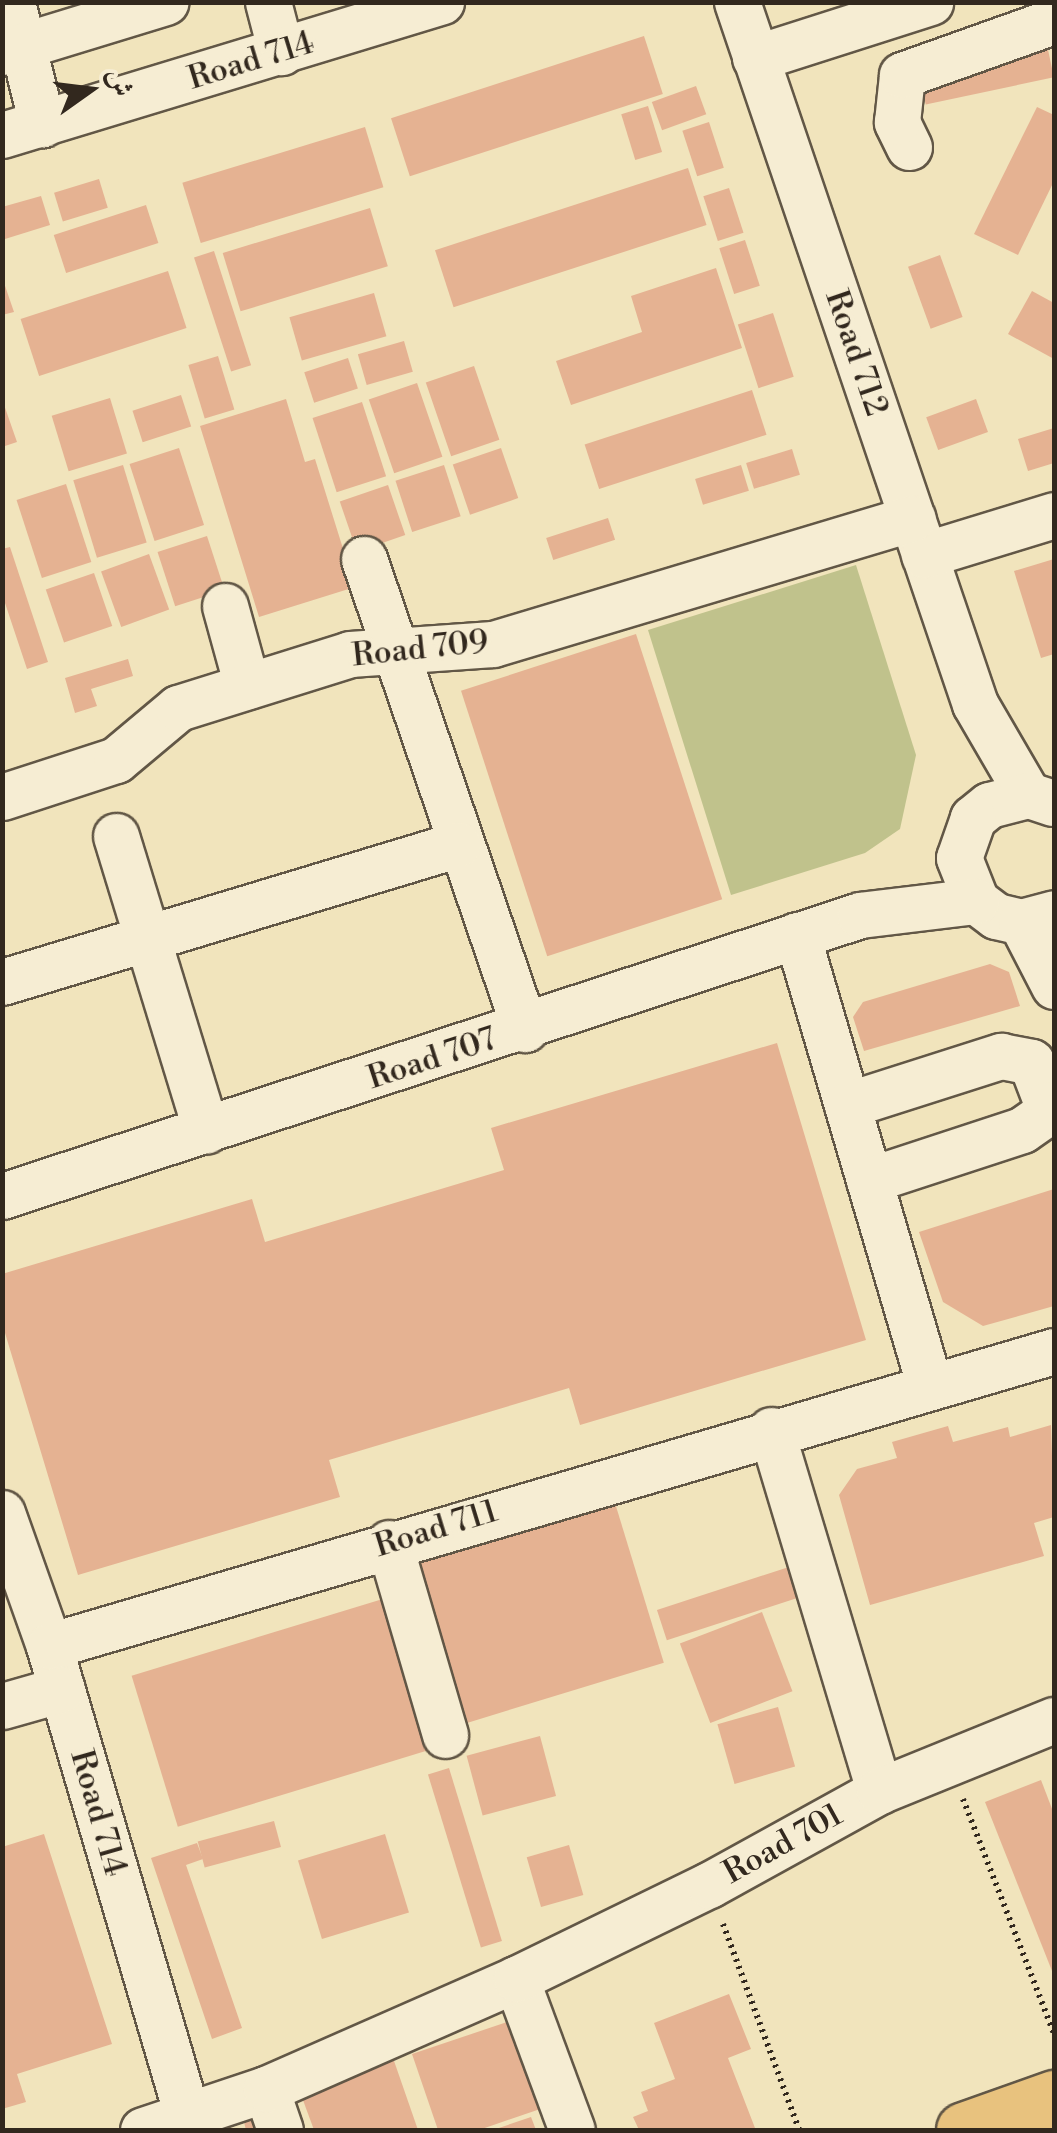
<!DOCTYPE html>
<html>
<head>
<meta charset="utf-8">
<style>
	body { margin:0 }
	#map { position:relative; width:1057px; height:2133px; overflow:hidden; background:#f1e4bc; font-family:"Libre Bodoni",Amiri,serif }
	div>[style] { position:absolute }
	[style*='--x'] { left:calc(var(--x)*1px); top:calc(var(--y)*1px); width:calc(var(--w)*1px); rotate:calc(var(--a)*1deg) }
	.green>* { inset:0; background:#c0c28c }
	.building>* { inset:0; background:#e5b292; transform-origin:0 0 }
	.path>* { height:6px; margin-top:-3px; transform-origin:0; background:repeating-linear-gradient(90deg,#32281e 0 2.5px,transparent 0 7.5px) }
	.roads { filter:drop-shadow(2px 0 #625746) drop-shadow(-2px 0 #625746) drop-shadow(0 2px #625746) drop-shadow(0 -2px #625746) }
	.minor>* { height:45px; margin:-22.5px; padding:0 22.5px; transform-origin:22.5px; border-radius:22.5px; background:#f6edd3 }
	.major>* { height:55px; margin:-27.5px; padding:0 27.5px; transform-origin:27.5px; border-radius:27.5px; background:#e8c27e }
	span { translate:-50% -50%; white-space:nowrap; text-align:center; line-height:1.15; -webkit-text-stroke:8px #f6edd3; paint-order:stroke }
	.street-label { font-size:32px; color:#32281e }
	.frame { position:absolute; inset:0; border:5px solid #32281e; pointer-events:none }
	.north { position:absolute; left:40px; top:40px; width:100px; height:100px; -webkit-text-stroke:8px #f6edd3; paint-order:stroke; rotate:76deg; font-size:28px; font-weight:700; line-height:40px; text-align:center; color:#32281e }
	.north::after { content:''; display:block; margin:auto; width:35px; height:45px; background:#32281e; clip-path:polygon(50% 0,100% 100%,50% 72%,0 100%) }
</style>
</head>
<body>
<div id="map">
	<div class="green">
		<i style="clip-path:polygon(856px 565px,916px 755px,900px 829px,865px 853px,731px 895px,648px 630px)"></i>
	</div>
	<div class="building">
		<i style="left:644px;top:36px;width:61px;height:266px;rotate:72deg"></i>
		<i style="left:1047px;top:45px;width:33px;height:131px;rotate:78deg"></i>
		<i style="left:696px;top:86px;width:30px;height:47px;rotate:70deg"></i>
		<i style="left:648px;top:106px;width:48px;height:28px;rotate:73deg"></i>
		<i style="clip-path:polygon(1037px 107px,1054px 115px,1054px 181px,1018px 255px,974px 234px)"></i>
		<i style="left:709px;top:122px;width:48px;height:28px;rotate:72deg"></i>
		<i style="left:365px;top:127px;width:63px;height:191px;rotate:73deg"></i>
		<i style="left:688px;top:168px;width:60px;height:266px;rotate:72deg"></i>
		<i style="left:99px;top:179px;width:30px;height:47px;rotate:73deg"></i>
		<i style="left:729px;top:188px;width:47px;height:27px;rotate:72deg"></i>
		<i style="clip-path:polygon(41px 196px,50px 225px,5px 239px,2px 207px)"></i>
		<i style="left:146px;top:205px;width:40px;height:97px;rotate:72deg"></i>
		<i style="left:370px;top:208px;width:61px;height:154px;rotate:73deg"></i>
		<i style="left:745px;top:240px;width:48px;height:27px;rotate:72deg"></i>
		<i style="left:214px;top:251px;width:120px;height:21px;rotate:72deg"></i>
		<i style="left:940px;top:255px;width:66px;height:34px;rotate:70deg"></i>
		<i style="clip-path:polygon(716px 268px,742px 348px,571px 405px,556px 361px,642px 332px,631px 296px)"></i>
		<i style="left:168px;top:271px;width:60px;height:155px;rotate:72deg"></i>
		<i style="clip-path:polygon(2px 277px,14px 312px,2px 315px)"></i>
		<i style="clip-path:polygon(1032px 291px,1054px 303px,1054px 359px,1008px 334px)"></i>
		<i style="left:374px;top:293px;width:45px;height:88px;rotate:74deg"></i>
		<i style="left:773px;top:313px;width:67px;height:37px;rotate:72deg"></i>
		<i style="left:404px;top:341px;width:32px;height:48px;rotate:74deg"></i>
		<i style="left:218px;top:356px;width:56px;height:31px;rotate:73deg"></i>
		<i style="left:348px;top:358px;width:32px;height:46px;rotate:72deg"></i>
		<i style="left:474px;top:366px;width:78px;height:51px;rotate:71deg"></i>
		<i style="left:417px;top:383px;width:78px;height:51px;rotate:71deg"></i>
		<i style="left:752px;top:390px;width:47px;height:176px;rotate:72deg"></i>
		<i style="left:181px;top:395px;width:33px;height:51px;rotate:72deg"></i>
		<i style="left:110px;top:398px;width:58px;height:61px;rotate:73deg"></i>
		<i style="clip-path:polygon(2px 399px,17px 442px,2px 447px)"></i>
		<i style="clip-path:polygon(286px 399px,305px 462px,315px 459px,355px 587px,259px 617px,200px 426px)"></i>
		<i style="left:976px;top:399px;width:35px;height:53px;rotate:70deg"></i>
		<i style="left:362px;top:402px;width:78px;height:52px;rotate:72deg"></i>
		<i style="clip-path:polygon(1054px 428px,1054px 463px,1028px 471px,1018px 439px)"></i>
		<i style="left:179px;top:448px;width:81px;height:52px;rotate:72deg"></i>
		<i style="left:501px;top:448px;width:53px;height:51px;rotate:71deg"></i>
		<i style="left:792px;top:449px;width:27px;height:48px;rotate:73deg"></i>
		<i style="left:123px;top:465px;width:81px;height:52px;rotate:73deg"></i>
		<i style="left:444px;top:465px;width:54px;height:51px;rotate:72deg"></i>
		<i style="left:741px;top:465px;width:27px;height:48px;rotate:73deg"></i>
		<i style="left:66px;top:484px;width:82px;height:52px;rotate:72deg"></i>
		<i style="left:388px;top:485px;width:53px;height:51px;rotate:71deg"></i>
		<i style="left:608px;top:518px;width:23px;height:65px;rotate:72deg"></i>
		<i style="left:207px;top:536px;width:57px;height:52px;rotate:72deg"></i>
		<i style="clip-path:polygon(10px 547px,48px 662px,27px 669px,2px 594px,2px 549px)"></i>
		<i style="left:149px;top:554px;width:59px;height:51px;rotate:70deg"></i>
		<i style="clip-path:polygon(1054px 559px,1054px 654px,1041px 658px,1014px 571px)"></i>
		<i style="left:94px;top:573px;width:56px;height:51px;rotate:71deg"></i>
		<i style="left:636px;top:634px;width:279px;height:184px;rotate:72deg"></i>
		<i style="clip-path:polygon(128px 659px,133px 676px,91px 689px,97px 706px,75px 713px,65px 678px)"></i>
		<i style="clip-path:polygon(990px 964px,1009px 972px,1020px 1006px,864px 1051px,853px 1017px,863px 1002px)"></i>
		<i style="clip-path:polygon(777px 1043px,866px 1340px,580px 1425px,569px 1388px,329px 1460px,340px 1497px,78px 1575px,2px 1323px,2px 1274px,252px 1199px,265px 1242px,504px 1170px,491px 1128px)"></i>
		<i style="clip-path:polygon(1054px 1189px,1054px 1306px,983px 1326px,943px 1302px,919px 1232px)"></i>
		<i style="clip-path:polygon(1051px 1425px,1054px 1517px,1034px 1523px,1044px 1556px,870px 1605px,839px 1495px,857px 1469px,897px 1458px,892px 1442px,948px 1426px,953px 1442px,1008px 1427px,1010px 1437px)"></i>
		<i style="left:615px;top:1503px;width:167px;height:205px;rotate:73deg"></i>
		<i style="left:792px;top:1566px;width:32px;height:142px;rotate:72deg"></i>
		<i style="left:386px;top:1598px;width:158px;height:266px;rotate:73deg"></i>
		<i style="left:762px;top:1612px;width:85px;height:88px;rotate:69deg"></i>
		<i style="left:778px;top:1707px;width:62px;height:63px;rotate:74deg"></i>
		<i style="left:540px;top:1736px;width:62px;height:76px;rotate:75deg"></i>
		<i style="left:449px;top:1768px;width:181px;height:22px;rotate:73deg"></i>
		<i style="clip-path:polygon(1041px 1780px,1054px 1814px,1054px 1976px,985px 1802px)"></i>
		<i style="left:274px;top:1821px;width:27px;height:79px;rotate:75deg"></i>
		<i style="clip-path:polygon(44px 1834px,112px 2044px,17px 2074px,26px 2102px,2px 2109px,2px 1847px)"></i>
		<i style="left:385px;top:1834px;width:82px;height:91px;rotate:73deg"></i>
		<i style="clip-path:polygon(197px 1843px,203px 1859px,186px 1865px,242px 2028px,212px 2039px,151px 1858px)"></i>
		<i style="left:569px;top:1845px;width:52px;height:44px;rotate:74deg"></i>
		<i style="clip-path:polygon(729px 1994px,751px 2049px,728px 2058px,755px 2128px,639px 2130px,633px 2117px,648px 2111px,641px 2092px,675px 2079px,654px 2023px)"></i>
		<i style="clip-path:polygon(513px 2020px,549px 2106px,479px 2130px,438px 2130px,412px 2054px)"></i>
		<i style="clip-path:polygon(393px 2058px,418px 2130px,314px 2130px,300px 2092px)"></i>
		<i style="clip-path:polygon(265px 2108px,272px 2130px,246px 2130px,242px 2114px)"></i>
		<i style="clip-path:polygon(531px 2117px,536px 2130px,493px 2130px)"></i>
	</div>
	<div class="path">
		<i style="--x:963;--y:1799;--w:252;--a:68.8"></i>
		<i style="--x:723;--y:1924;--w:220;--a:69.7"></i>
	</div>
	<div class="roads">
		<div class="minor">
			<i style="--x:12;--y:2;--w:126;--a:76.2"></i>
			<i style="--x:268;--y:2;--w:52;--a:75.4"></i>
			<i style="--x:737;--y:2;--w:741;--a:71.27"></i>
			<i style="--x:975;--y:704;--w:105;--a:59.8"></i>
			<i style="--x:2;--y:52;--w:171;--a:-17"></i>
			<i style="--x:755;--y:58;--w:184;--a:-17.7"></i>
			<i style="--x:2;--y:135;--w:459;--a:-16.9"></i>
			<i style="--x:909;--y:147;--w:28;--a:-116"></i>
			<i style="--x:897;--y:122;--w:47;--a:-83.9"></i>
			<i style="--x:902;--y:75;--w:161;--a:-19.6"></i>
			<i style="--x:924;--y:555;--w:136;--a:-17.1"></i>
			<i style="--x:364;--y:559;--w:497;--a:71.1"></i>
			<i style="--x:225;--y:606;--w:83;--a:74.6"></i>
			<i style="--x:2;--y:797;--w:120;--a:-18"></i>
			<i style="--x:116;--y:760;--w:81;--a:-40"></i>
			<i style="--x:178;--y:708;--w:180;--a:-17.4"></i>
			<i style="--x:350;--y:654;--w:143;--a:-4"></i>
			<i style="--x:493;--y:644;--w:438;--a:-16.7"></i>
			<i style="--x:1053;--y:803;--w:26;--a:-162"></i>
			<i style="--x:1028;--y:795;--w:40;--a:165.6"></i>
			<i style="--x:989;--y:805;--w:21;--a:141"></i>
			<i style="--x:973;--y:818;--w:42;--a:109.3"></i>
			<i style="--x:959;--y:858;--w:46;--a:68.4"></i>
			<i style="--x:976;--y:901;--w:25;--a:37"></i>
			<i style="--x:996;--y:916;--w:26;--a:13"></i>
			<i style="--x:1021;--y:922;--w:34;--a:-15"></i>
			<i style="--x:116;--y:836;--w:308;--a:73"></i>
			<i style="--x:1021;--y:922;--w:72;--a:62.7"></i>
			<i style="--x:797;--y:935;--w:468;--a:73.6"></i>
			<i style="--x:2;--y:982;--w:476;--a:-16.8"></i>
			<i style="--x:847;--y:1105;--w:162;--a:-17.7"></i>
			<i style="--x:1001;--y:1056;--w:31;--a:11"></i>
			<i style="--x:1031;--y:1062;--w:45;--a:69.1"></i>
			<i style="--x:1047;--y:1104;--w:13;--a:113"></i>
			<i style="--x:1042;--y:1116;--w:24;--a:145"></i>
			<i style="--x:1022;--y:1130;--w:161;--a:161.9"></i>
			<i style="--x:2;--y:1196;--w:903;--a:-18.13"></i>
			<i style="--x:860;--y:915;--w:117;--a:-6.9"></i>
			<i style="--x:771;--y:1430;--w:377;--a:73.3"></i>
			<i style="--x:2;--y:1513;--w:141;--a:70.5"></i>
			<i style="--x:49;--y:1646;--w:490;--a:73.6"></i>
			<i style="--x:389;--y:1543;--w:200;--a:73.7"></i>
			<i style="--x:49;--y:1646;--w:1047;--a:-16.36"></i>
			<i style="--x:2;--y:1706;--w:62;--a:-15.8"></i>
			<i style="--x:516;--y:1979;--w:161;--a:69.7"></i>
			<i style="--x:266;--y:2089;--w:43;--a:71.1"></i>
			<i style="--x:143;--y:2130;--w:130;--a:-18.4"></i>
			<i style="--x:266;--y:2089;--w:273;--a:-23.7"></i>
			<i style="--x:516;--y:1979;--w:215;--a:-26"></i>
			<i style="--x:709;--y:1885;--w:194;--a:-28.9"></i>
			<i style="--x:879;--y:1791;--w:189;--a:-22.1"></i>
		</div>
		<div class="major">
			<i style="--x:964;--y:2130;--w:96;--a:-19.6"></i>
		</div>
	</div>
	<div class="street-label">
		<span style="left:251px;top:61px;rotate:-17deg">Road 714</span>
		<span style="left:856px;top:353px;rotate:71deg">Road 712</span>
		<span style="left:420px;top:649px;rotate:-6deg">Road 709</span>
		<span style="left:432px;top:1059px;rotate:-18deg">Road 707</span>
		<span style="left:436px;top:1529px;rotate:-17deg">Road 711</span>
		<span style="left:98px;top:1813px;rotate:74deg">Road 714</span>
		<span style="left:783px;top:1844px;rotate:-29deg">Road 701</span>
	</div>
	<div class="frame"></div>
	<div class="north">ش</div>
</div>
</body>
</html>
